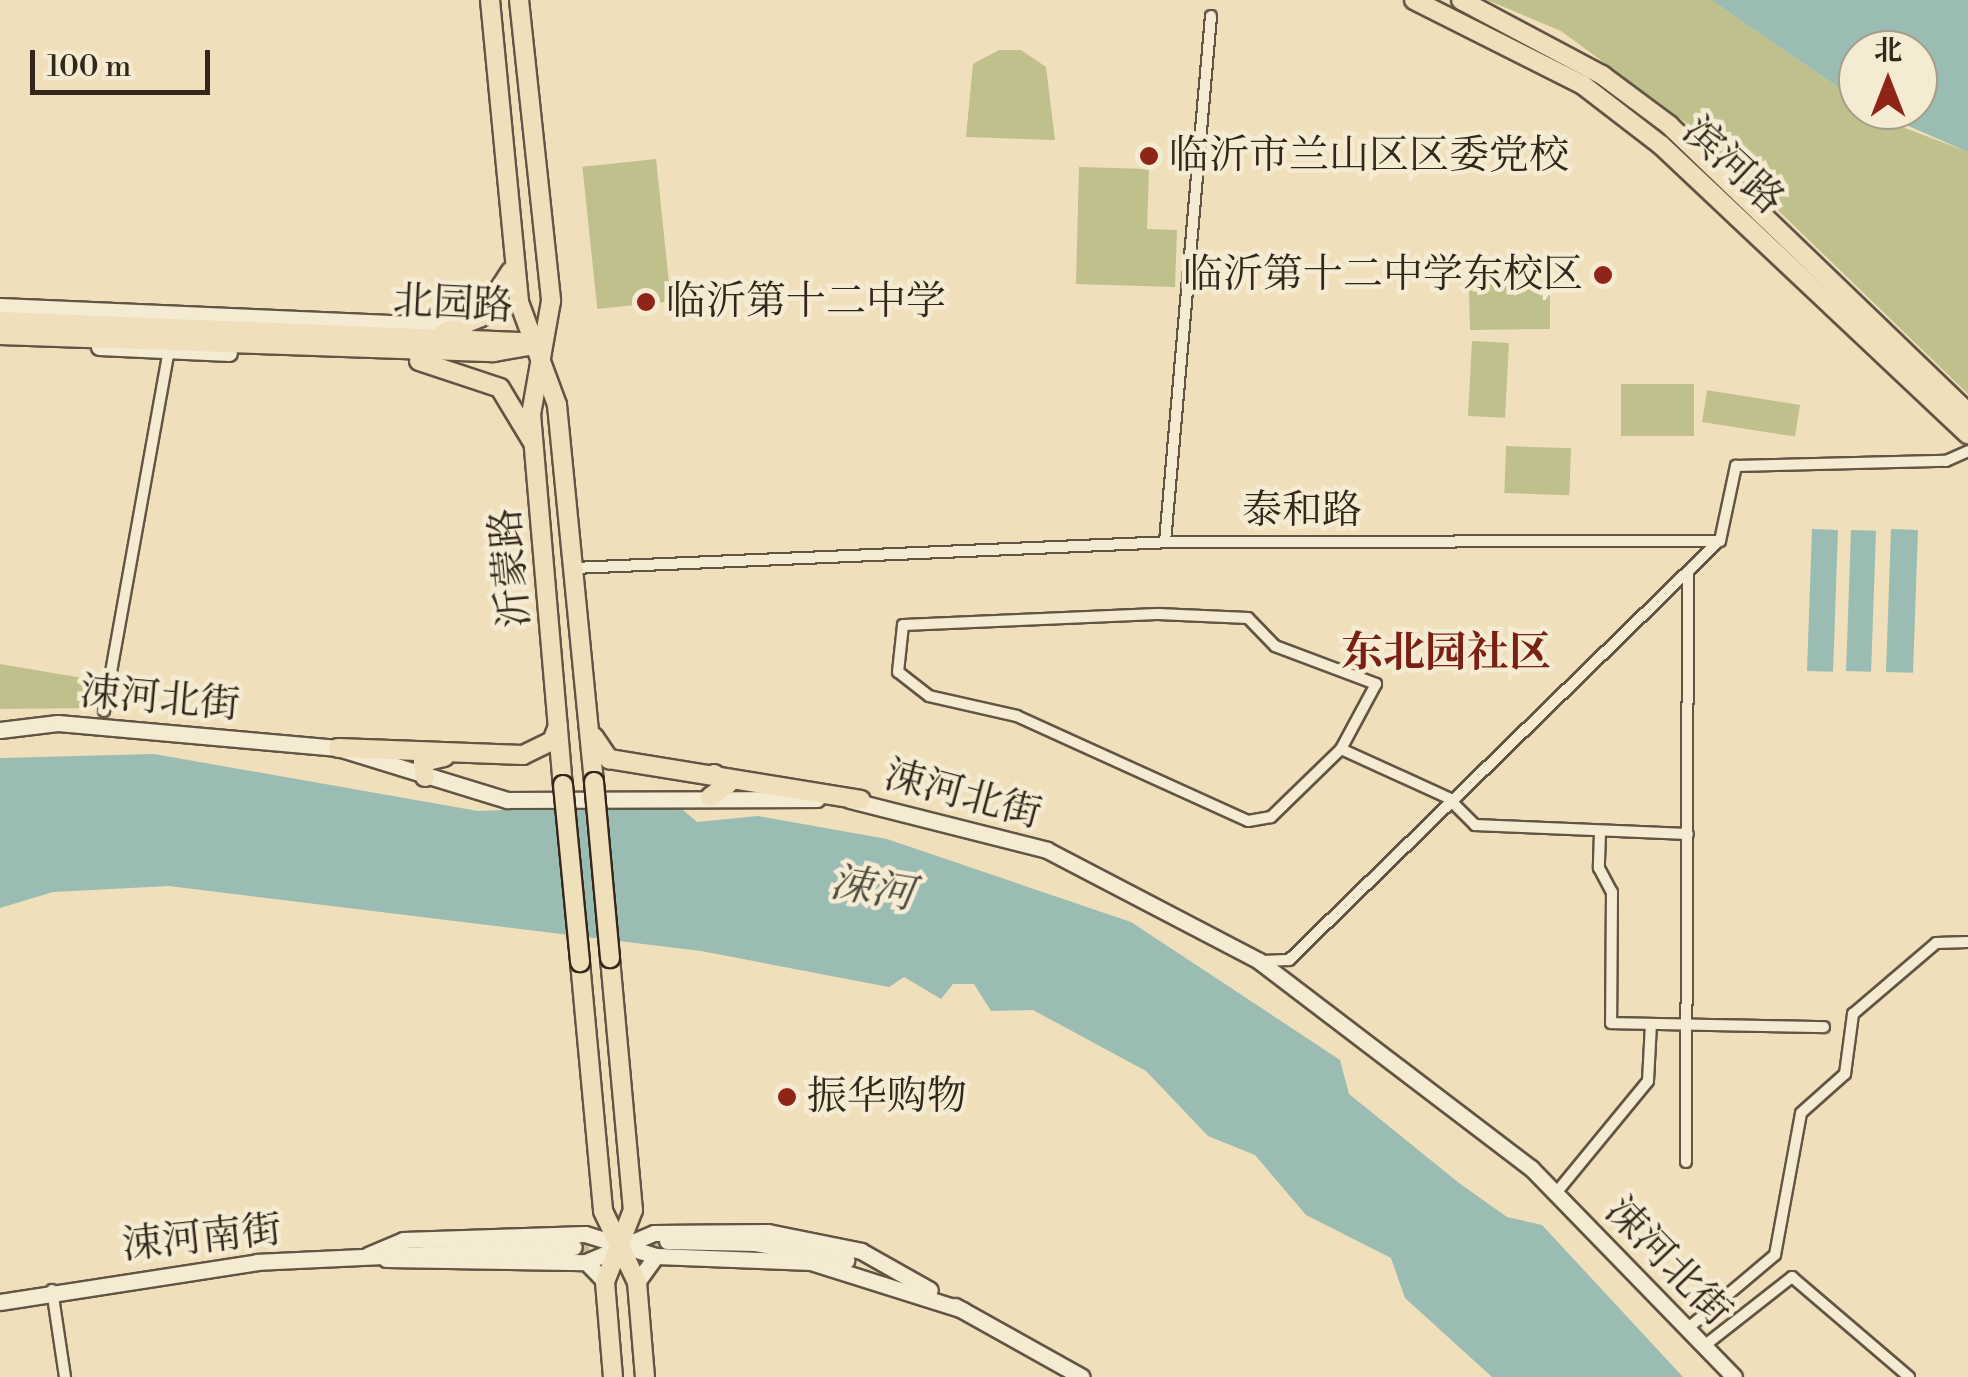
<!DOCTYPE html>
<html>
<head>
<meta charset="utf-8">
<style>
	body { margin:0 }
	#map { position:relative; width:1968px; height:1377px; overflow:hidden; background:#efdfba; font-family:"Libre Bodoni","Noto Serif SC",serif }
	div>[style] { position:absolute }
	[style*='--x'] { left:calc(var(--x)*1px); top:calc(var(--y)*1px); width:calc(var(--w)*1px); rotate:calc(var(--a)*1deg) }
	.green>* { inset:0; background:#bfc08b; transform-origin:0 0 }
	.water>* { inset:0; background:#9abcb3; transform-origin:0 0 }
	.secondary-tunnel>* { height:15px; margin-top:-7.5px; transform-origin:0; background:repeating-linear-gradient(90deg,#c9ba9a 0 15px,transparent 0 23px) }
	.roads { filter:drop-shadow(2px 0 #625544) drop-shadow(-2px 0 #625544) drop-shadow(0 2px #625544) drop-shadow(0 -2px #625544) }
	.street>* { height:10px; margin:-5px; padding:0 5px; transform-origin:5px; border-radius:5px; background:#f5ead2 }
	.secondary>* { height:15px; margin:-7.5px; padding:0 7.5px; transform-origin:7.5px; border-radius:7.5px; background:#f5ead2 }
	.primary>* { height:18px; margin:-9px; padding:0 9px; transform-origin:9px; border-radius:9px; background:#efdfba }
	.bridges { filter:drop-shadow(2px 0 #33271c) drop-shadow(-2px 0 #33271c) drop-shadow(0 2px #33271c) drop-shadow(0 -2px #33271c) }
	.primary-bridge>* { height:18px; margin:-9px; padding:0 9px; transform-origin:9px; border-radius:9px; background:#efdfba }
	.dots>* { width:28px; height:28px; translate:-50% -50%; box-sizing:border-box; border:5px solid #f5ead2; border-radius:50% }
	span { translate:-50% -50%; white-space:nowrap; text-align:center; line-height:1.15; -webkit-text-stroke:9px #f5ead2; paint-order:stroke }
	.poi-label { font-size:40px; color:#33271c }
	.left { translate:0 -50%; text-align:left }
	.right { translate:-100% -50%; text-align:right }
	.street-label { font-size:40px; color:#33271c }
	.neighbourhood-label { font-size:42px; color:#7a1f14; font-weight:700 }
	.water-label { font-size:42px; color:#4d4c42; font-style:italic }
	.north { position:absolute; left:1838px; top:30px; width:100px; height:100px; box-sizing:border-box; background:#f5ead2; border:2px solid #a79c89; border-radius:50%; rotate:0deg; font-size:28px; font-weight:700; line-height:40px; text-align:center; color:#33271c }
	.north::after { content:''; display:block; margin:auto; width:35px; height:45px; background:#8f2418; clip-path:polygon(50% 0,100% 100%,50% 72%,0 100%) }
	.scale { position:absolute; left:30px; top:50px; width:180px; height:45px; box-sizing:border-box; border:5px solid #33271c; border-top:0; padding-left:12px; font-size:30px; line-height:35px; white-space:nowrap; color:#33271c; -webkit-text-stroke:8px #f5ead2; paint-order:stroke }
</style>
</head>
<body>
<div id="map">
	<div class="green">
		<i style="clip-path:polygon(1487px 0,1711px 0,1858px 101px,1858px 110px,1968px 152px,1968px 394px,1693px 128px,1561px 31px)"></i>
		<i style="clip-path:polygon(999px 50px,1021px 50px,1046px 67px,1055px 140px,966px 137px,973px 64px)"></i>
		<i style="left:656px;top:159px;width:143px;height:74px;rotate:84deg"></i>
		<i style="clip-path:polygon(1079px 167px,1149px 169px,1147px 229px,1177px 230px,1175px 287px,1076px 284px)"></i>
		<i style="clip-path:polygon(1480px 283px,1550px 283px,1550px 329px,1470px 330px,1469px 290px)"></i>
		<i style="left:1472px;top:341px;width:37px;height:75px;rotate:3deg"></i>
		<i style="left:1621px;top:384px;width:73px;height:52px"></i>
		<i style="left:1800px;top:405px;width:32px;height:94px;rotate:99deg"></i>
		<i style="left:1506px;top:446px;width:65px;height:47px;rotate:2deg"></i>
		<i style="clip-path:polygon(0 664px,94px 680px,91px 708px,0 709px)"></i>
	</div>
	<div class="water">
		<i style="clip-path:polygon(1711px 0,1968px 0,1968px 152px,1872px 110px,1918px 110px,1918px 50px,1858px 50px,1858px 101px)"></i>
		<i style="left:1812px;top:529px;width:26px;height:142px;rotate:2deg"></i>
		<i style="left:1891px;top:529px;width:27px;height:143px;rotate:2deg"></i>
		<i style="left:1851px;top:530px;width:25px;height:141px;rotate:2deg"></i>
		<i style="clip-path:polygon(154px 754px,478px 811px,675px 803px,697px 822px,758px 816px,887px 839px,1131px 922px,1340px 1060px,1349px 1094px,1459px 1183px,1507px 1217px,1542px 1225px,1683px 1377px,1492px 1377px,1405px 1298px,1391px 1258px,1306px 1215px,1255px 1155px,1208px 1136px,1146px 1071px,1033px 1010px,991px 1011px,974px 984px,953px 984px,941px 999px,904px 977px,889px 987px,701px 951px,169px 886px,53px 892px,0 908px,0 758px)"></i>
	</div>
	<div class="secondary-tunnel">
		<i style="--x:574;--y:1247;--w:93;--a:-3.7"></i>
	</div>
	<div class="roads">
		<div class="street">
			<i style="--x:1165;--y:542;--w:528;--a:-85"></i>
			<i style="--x:574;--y:568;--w:600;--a:-2.49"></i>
			<i style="--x:1173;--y:542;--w:547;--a:-0.1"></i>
			<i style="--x:1720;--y:541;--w:77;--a:-78"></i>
			<i style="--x:1736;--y:466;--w:210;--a:-1.4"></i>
			<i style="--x:1946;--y:461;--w:24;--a:-24"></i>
			<i style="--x:1158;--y:614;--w:90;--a:2.5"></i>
			<i style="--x:1248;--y:618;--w:39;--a:46"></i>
			<i style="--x:1275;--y:646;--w:108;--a:20.6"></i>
			<i style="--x:1376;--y:684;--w:74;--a:118.3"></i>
			<i style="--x:1341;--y:749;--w:98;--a:135.8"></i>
			<i style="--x:1271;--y:817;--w:23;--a:170"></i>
			<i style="--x:1248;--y:821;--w:254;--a:-155.6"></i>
			<i style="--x:1017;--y:716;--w:90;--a:-167.2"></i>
			<i style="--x:929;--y:696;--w:39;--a:-142"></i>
			<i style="--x:898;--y:672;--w:47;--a:-83.9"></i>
			<i style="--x:903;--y:625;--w:255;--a:-2.5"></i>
			<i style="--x:104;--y:711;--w:367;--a:-79.8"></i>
			<i style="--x:1341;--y:749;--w:123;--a:24.5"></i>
			<i style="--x:1452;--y:802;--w:33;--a:45"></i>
			<i style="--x:1475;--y:825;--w:213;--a:2.4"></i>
			<i style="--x:1600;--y:833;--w:35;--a:92"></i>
			<i style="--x:1599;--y:868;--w:27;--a:62"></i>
			<i style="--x:1612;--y:892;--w:131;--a:90.4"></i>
			<i style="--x:1611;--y:1023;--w:213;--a:1.1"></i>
			<i style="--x:1261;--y:961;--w:28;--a:-2"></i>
			<i style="--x:1289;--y:960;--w:600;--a:-44.26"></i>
			<i style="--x:1686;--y:1162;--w:590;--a:-89.81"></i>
			<i style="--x:1556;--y:1193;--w:145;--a:-50.6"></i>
			<i style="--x:1648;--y:1081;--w:57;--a:-87"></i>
			<i style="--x:52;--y:1290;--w:88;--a:81.5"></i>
			<i style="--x:1687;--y:1329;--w:115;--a:-40.1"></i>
			<i style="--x:1775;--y:1255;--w:144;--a:-79.6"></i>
			<i style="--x:1801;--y:1113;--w:59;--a:-41.6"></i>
			<i style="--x:1845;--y:1074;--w:61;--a:-82.4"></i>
			<i style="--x:1853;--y:1014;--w:109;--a:-40.5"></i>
			<i style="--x:1936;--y:943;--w:32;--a:-2"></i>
			<i style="--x:1704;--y:1346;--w:112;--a:-38.1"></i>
			<i style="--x:1792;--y:1277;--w:154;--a:40.5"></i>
		</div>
		<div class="secondary">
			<i style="--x:0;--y:306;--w:460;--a:2.5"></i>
			<i style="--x:99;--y:347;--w:130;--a:2.6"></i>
			<i style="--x:0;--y:730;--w:58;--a:-6.9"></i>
			<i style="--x:58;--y:723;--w:281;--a:5.1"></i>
			<i style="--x:338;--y:748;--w:177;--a:17.1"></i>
			<i style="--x:507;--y:800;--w:310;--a:-0.2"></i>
			<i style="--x:850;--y:800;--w:203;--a:14.2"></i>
			<i style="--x:1047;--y:850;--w:239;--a:27.6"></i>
			<i style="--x:1259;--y:961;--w:342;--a:37.3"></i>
			<i style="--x:1531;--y:1168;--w:291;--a:45.8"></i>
			<i style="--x:667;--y:1241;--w:87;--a:1.3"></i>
			<i style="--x:754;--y:1243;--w:94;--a:10.5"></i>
			<i style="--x:368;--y:1255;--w:38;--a:-23"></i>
			<i style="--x:403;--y:1240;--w:182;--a:-1.9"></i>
			<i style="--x:585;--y:1234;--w:74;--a:17.2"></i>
			<i style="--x:656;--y:1256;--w:155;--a:2.2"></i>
			<i style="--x:811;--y:1262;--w:159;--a:17.5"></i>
			<i style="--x:386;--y:1259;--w:200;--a:0.9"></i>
			<i style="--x:586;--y:1262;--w:28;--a:46"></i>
			<i style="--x:586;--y:1262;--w:74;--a:-23.1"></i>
			<i style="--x:654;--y:1233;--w:114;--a:-0.5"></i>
			<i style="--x:768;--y:1232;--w:95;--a:11.5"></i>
			<i style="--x:861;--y:1251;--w:79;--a:29.5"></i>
			<i style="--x:637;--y:1282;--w:32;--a:-54"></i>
			<i style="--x:0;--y:1302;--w:260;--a:-8.8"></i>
			<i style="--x:257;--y:1262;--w:317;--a:-2.7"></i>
			<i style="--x:955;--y:1306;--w:145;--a:29.2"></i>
		</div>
		<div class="primary">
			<i style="--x:490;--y:0;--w:303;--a:84.5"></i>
			<i style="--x:519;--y:302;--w:110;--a:69.7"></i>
			<i style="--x:557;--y:405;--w:379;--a:84.4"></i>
			<i style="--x:519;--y:0;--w:303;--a:83.9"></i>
			<i style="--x:551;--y:301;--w:115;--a:100"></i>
			<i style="--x:531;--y:414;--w:372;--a:85.1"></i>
			<i style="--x:1414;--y:0;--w:189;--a:26.7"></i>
			<i style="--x:1583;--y:85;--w:98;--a:37.6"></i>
			<i style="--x:1661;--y:145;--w:422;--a:43.3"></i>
			<i style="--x:1461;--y:0;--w:160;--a:28"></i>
			<i style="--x:1602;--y:75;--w:84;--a:36.7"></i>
			<i style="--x:1669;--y:125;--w:415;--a:43.9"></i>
			<i style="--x:0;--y:321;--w:520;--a:2.31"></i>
			<i style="--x:443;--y:333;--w:41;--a:-22.8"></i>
			<i style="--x:481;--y:317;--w:55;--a:-56.9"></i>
			<i style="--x:0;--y:335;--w:494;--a:2"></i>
			<i style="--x:494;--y:352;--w:47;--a:-9.9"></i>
			<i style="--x:419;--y:361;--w:85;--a:18.4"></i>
			<i style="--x:500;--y:388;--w:62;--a:58.9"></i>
			<i style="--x:594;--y:737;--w:27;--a:56"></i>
			<i style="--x:609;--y:759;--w:255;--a:9.2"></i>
			<i style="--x:338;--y:748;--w:185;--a:2.2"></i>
			<i style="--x:523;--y:755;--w:32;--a:-26"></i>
			<i style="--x:552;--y:741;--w:16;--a:-68"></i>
			<i style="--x:425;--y:777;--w:15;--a:-98"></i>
			<i style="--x:423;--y:762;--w:22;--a:-13"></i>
			<i style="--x:710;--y:797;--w:22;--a:-36"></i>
			<i style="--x:728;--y:784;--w:17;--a:-144"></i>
			<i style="--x:610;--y:958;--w:253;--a:84.8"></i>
			<i style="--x:633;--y:1210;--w:77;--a:111.3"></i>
			<i style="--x:605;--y:1282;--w:95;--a:85.2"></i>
			<i style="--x:580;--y:962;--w:250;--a:84.7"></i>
			<i style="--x:603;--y:1211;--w:79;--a:64.4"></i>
			<i style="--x:637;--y:1282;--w:95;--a:85.2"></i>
		</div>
	</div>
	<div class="bridges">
		<div class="primary-bridge">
			<i style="--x:594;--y:782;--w:177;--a:84.8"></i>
			<i style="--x:563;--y:785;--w:178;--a:84.5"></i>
		</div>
	</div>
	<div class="dots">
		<i style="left:1149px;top:156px;background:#8f2418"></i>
		<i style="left:1603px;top:275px;background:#8f2418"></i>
		<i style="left:646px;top:302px;background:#8f2418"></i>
		<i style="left:787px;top:1097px;background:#8f2418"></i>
	</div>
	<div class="poi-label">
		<span class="left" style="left:1169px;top:156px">临沂市兰山区区委党校</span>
		<span class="right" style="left:1583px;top:275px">临沂第十二中学东校区</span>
		<span class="left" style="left:666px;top:302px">临沂第十二中学</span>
		<span class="left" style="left:807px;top:1097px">振华购物</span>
	</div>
	<div class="street-label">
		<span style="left:1733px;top:166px;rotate:43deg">滨河路</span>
		<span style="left:453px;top:304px;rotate:3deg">北园路</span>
		<span style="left:1302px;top:511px">泰和路</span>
		<span style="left:511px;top:568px;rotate:-95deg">沂蒙路</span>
		<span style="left:160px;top:699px;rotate:5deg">涑河北街</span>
		<span style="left:963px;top:795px;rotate:15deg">涑河北街</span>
		<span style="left:202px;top:1238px;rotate:-6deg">涑河南街</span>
		<span style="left:1668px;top:1262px;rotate:46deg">涑河北街</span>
	</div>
	<div class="neighbourhood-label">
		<span style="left:1446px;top:654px">东北园社区</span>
	</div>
	<div class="water-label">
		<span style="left:872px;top:890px;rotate:9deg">涑河</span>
	</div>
	<div class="north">北</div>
	<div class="scale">100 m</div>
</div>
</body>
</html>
